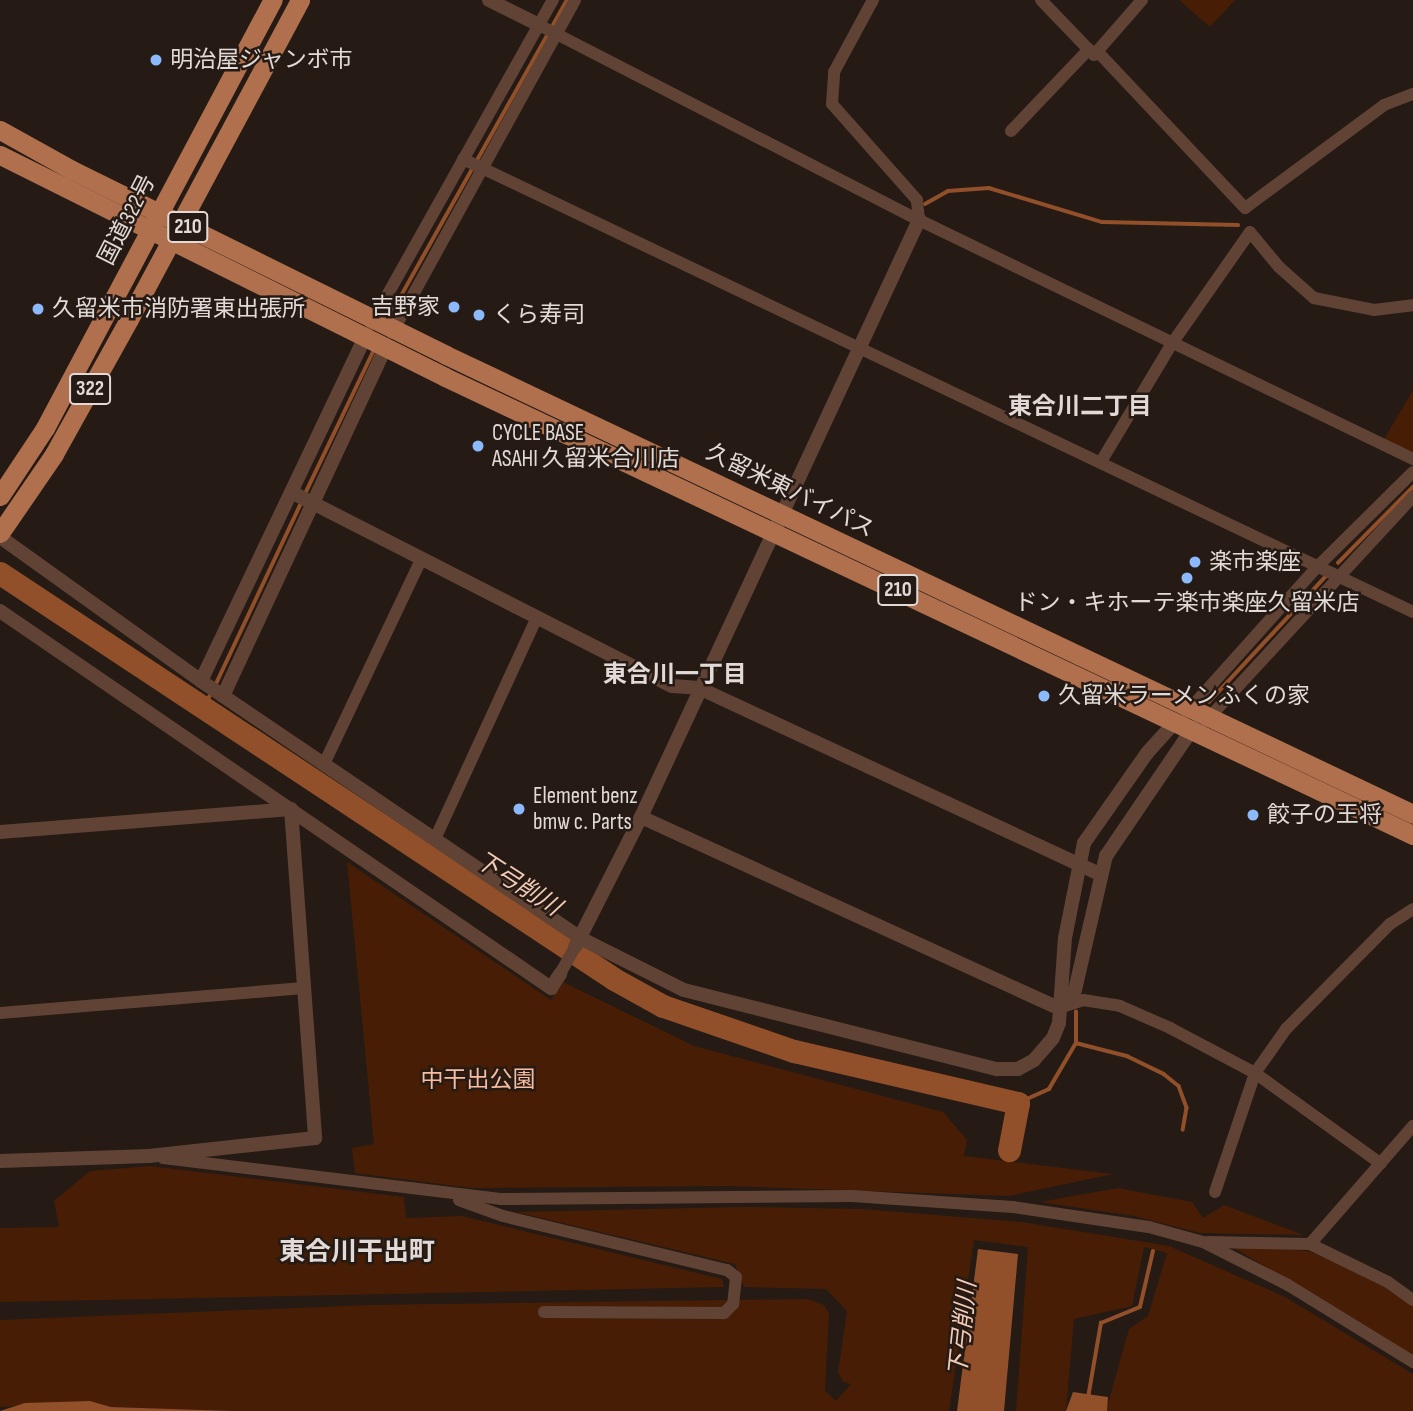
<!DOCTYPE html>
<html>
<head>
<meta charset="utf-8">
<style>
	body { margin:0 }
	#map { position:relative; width:1413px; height:1411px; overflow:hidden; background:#251a14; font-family:"Sofia Sans Condensed","Noto Sans JP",sans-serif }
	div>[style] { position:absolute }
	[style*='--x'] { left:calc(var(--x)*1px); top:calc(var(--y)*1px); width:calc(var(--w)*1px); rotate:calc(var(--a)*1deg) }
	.green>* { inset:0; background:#471e05 }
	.water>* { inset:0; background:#914f2a }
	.stream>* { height:3.5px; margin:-1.75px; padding:0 1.75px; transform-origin:1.75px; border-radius:1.75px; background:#914f2a }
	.river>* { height:23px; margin:-11.5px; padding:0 11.5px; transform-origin:11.5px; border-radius:11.5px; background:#914f2a }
	.minor>* { height:12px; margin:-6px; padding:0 6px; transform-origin:6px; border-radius:6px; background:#604335 }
	.tertiary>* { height:14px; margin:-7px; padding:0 7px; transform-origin:7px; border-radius:7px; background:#604335 }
	.trunk>* { height:19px; margin:-9.5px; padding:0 9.5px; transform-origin:9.5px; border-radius:9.5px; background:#b0704e }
	.dots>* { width:19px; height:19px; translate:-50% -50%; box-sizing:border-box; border:4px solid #251a14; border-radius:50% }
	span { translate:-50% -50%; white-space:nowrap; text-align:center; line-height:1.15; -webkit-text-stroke:5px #251a14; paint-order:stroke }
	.shield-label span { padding:2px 5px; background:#251a14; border:2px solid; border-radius:5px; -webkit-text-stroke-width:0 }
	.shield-label { font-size:21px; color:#e2dad6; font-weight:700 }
	.poi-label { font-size:23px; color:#e2dad6 }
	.left { translate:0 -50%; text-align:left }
	.right { translate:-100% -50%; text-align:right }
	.street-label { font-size:23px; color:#e2dad6 }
	.park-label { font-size:23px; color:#f8bd9f }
	.neighbourhood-label { font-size:24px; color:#e2dad6; font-weight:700 }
	.water-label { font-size:24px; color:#f3cbb7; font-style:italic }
	.quarter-label { font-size:26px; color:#e2dad6; font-weight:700 }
</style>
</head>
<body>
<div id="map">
	<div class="green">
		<i style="clip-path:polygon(1179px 0,1235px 0,1210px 27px)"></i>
		<i style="clip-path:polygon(1413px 390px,1413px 459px,1382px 443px)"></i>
		<i style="clip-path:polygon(347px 862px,551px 1000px,563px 982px,694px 1046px,943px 1112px,967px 1140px,964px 1156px,1113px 1174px,1009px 1196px,727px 1186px,472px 1188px,355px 1173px,352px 1148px,374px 1144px)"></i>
		<i style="clip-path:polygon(150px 1166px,404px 1197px,406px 1218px,462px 1216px,722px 1279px,724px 1287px,0 1302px,0 1228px,59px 1227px,54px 1201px,90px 1171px)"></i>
		<i style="clip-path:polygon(1118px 1188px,1192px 1202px,1203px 1218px,1224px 1205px,1304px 1235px,1200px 1233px,1134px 1216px,1040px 1202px)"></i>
		<i style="clip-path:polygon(742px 1207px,862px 1209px,1022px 1222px,1169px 1246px,1285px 1297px,1413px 1374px,1413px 1411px,1106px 1411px,1129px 1329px,1148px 1316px,1167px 1253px,1144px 1247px,1132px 1306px,1074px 1319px,1066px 1411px,1016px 1411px,1028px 1247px,974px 1240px,949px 1411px,233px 1411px,111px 1407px,90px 1401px,0 1407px,0 1320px,370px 1305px,808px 1299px,824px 1305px,829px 1313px,825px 1391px,836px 1401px,851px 1384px,843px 1382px,838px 1372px,847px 1311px,826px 1289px,744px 1287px,735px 1264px,516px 1212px)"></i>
		<i style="clip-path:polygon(1231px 1246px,1308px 1251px,1382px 1282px,1413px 1305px,1413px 1356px)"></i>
	</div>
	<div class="water">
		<i style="clip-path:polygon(978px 1249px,1018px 1254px,1004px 1411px,957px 1411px)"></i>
		<i style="clip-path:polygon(1073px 1392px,1108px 1397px,1107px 1411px,1066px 1411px)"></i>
		<i style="clip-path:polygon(90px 1401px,111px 1407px,233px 1411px,0 1411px,25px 1403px)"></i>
	</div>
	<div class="stream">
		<i style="--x:925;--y:204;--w:26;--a:-29"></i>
		<i style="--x:948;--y:191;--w:41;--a:-4.2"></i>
		<i style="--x:989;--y:188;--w:118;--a:16.7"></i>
		<i style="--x:1102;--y:222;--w:136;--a:1.3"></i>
		<i style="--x:388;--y:319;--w:366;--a:-60.7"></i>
		<i style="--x:304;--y:496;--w:164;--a:-64.4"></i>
		<i style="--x:1338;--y:563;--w:107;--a:-45.4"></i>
		<i style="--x:215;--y:686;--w:202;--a:-64.8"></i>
		<i style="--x:1209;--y:702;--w:175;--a:-47.1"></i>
		<i style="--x:205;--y:706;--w:14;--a:-65"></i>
		<i style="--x:1076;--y:1043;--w:53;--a:14.3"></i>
		<i style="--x:1127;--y:1056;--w:41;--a:25.9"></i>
		<i style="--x:1164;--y:1074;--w:19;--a:39"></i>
		<i style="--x:1179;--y:1086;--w:23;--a:70"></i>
		<i style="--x:1187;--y:1108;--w:22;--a:100"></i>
		<i style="--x:1018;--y:1103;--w:34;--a:-24"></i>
		<i style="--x:1049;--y:1089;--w:53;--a:-59.6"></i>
		<i style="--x:1076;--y:1043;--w:31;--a:-90"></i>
		<i style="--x:1088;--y:1398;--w:76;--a:-80.2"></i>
		<i style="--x:1101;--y:1323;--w:42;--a:-22.3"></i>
		<i style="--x:1140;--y:1307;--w:57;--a:-76.9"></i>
	</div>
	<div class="river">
		<i style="--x:0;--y:573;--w:736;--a:33.47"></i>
		<i style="--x:614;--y:979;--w:56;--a:28.9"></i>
		<i style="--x:663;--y:1006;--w:139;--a:19"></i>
		<i style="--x:794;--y:1051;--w:230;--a:13.1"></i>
		<i style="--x:1018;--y:1103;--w:48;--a:100.8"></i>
	</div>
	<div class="minor">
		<i style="--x:1041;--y:0;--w:76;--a:46.1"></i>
		<i style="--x:1094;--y:55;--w:73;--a:-48.9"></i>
		<i style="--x:539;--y:25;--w:427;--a:27.2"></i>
		<i style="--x:919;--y:220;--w:20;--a:-96"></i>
		<i style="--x:917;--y:200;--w:128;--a:-131.5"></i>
		<i style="--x:832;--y:104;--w:32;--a:-86"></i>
		<i style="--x:834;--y:72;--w:82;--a:-61.6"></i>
		<i style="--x:1097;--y:51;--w:216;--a:46.7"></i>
		<i style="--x:1245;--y:208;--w:173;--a:-36.5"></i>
		<i style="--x:1384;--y:105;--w:31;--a:-21"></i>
		<i style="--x:1011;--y:131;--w:113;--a:-46.4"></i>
		<i style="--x:463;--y:159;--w:1052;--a:25.49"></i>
		<i style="--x:919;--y:220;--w:549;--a:25.82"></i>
		<i style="--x:371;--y:324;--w:372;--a:-60.7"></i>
		<i style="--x:392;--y:333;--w:380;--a:-61.2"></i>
		<i style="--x:1102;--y:460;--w:138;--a:-59"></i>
		<i style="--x:1173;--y:342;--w:134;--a:-55"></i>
		<i style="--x:1250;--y:232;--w:45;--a:50.4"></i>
		<i style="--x:1279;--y:267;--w:47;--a:41.5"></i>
		<i style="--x:1314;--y:298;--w:61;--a:11.3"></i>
		<i style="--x:1374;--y:310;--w:39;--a:-7"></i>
		<i style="--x:1187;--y:712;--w:195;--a:-48.1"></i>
		<i style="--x:1317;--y:567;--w:135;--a:-44.7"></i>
		<i style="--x:1206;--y:721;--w:305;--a:-47.3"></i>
		<i style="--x:324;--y:764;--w:226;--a:-64.6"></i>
		<i style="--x:435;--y:839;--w:244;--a:-65.3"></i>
		<i style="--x:560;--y:974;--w:31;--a:-61"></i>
		<i style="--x:1059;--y:1008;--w:25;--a:-18"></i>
		<i style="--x:1083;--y:1000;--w:37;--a:9"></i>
		<i style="--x:1120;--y:1006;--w:55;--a:23.7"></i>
		<i style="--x:1170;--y:1028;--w:96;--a:27.9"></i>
		<i style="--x:1255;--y:1073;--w:155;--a:35.8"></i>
		<i style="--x:0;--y:1013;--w:304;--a:-4.7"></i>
		<i style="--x:163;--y:1158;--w:340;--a:6.9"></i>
		<i style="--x:501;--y:1199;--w:351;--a:-0.5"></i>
		<i style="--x:852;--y:1196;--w:161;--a:3.9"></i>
		<i style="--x:1013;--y:1207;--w:137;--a:8.4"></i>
		<i style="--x:1149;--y:1227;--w:56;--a:15.5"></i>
		<i style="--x:1203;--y:1242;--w:95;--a:26.8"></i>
		<i style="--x:1288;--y:1285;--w:147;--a:31.6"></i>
		<i style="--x:1215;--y:1192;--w:126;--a:-71.4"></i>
		<i style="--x:1255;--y:1073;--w:54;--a:-54.8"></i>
		<i style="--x:1286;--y:1029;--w:148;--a:-45.3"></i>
		<i style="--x:1390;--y:924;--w:27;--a:-33"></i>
		<i style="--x:459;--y:1200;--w:47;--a:20"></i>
		<i style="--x:503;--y:1216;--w:230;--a:13.6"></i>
		<i style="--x:727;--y:1270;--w:11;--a:38"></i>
		<i style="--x:736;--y:1277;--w:27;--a:96"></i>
		<i style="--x:733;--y:1304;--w:13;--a:135"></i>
		<i style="--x:724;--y:1313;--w:180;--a:-179.7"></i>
		<i style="--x:1208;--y:1242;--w:102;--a:1.1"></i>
		<i style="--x:1310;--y:1244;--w:87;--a:26"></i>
		<i style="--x:1388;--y:1282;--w:31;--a:36"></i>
		<i style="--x:1310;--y:1244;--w:157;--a:-48.9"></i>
	</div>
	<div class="tertiary">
		<i style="--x:489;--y:0;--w:56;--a:26.6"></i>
		<i style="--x:293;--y:493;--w:425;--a:27"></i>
		<i style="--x:672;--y:686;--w:27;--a:4"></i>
		<i style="--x:699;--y:688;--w:442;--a:24.9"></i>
		<i style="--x:0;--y:537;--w:247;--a:35.6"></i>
		<i style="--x:201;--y:681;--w:458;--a:34.1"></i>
		<i style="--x:580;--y:938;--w:116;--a:26.6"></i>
		<i style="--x:684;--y:990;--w:323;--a:14.2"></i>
		<i style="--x:997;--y:1069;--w:21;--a:0"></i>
		<i style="--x:1018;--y:1069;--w:18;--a:-29"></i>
		<i style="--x:1034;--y:1060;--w:29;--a:-49"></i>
		<i style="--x:1053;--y:1038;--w:16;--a:-68"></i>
		<i style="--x:1059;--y:1023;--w:85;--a:-86"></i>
		<i style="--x:1065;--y:938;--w:97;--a:-78.7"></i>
		<i style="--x:1084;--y:843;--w:110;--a:-55"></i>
		<i style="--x:1147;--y:753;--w:43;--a:-47.8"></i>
		<i style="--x:0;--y:611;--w:668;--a:34.38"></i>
		<i style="--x:551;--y:988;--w:17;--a:-57"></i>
		<i style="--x:201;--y:681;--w:381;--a:-64.5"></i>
		<i style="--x:223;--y:696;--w:385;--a:-65"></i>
		<i style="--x:641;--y:817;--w:460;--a:24.6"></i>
		<i style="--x:0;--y:832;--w:292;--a:-4.5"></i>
		<i style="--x:291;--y:809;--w:330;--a:85.8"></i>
		<i style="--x:315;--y:1138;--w:167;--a:173.8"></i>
		<i style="--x:149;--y:1156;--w:149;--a:178.1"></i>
		<i style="--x:575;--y:947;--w:146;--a:-63.1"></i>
		<i style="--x:641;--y:817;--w:659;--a:-65.03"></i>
		<i style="--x:1059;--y:1008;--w:24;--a:-48"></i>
		<i style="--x:1075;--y:990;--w:138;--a:-77"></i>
		<i style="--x:1106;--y:856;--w:155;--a:-55.8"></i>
	</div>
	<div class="trunk">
		<i style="--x:0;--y:130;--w:82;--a:29.1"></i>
		<i style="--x:72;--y:170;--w:417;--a:26.3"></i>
		<i style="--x:446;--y:355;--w:1070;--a:25.39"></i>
		<i style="--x:0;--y:155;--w:497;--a:26.5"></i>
		<i style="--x:445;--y:377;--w:1071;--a:25.32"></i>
		<i style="--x:0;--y:496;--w:82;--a:-56.5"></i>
		<i style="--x:45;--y:428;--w:485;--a:-62"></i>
		<i style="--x:0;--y:533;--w:96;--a:-55.6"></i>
		<i style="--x:54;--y:454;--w:154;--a:-60.9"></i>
		<i style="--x:129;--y:319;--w:362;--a:-61.8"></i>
	</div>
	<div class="dots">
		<i style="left:156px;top:60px;background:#8cb9fc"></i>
		<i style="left:454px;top:307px;background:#8cb9fc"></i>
		<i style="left:38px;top:309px;background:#8cb9fc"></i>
		<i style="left:479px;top:315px;background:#8cb9fc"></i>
		<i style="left:478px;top:446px;background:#8cb9fc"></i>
		<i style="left:1195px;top:562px;background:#8cb9fc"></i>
		<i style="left:1187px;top:578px;background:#8cb9fc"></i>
		<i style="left:1044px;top:696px;background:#8cb9fc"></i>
		<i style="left:519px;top:809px;background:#8cb9fc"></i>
		<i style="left:1253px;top:815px;background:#8cb9fc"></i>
	</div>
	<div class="shield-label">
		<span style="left:188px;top:227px">210</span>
		<span style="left:90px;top:389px">322</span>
		<span style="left:898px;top:590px">210</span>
	</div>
	<div class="poi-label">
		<span class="left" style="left:170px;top:60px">明治屋ジャンボ市</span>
		<span class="right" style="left:440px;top:307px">吉野家</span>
		<span class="left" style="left:52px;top:309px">久留米市消防署東出張所</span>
		<span class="left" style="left:493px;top:315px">くら寿司</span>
		<span class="left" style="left:492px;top:446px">CYCLE BASE<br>ASAHI 久留米合川店</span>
		<span class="left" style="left:1209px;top:562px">楽市楽座</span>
		<span style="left:1187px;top:603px">ドン・キホーテ楽市楽座久留米店</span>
		<span class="left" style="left:1058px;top:696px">久留米ラーメンふくの家</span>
		<span class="left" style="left:533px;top:809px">Element benz<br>bmw c. Parts</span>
		<span class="left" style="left:1267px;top:815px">餃子の王将</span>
	</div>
	<div class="street-label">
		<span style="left:127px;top:220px;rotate:-63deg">国道322号</span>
		<span style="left:790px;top:491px;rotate:26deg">久留米東バイパス</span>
	</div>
	<div class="park-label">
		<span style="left:478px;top:1080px">中干出公園</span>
	</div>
	<div class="neighbourhood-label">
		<span style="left:1080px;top:407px">東合川二丁目</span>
		<span style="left:675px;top:675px">東合川一丁目</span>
	</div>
	<div class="water-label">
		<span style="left:518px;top:884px;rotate:33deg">下弓削川</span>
		<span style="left:963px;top:1329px;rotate:-84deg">下弓削川</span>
	</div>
	<div class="quarter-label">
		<span style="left:357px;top:1253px">東合川干出町</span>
	</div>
</div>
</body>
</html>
